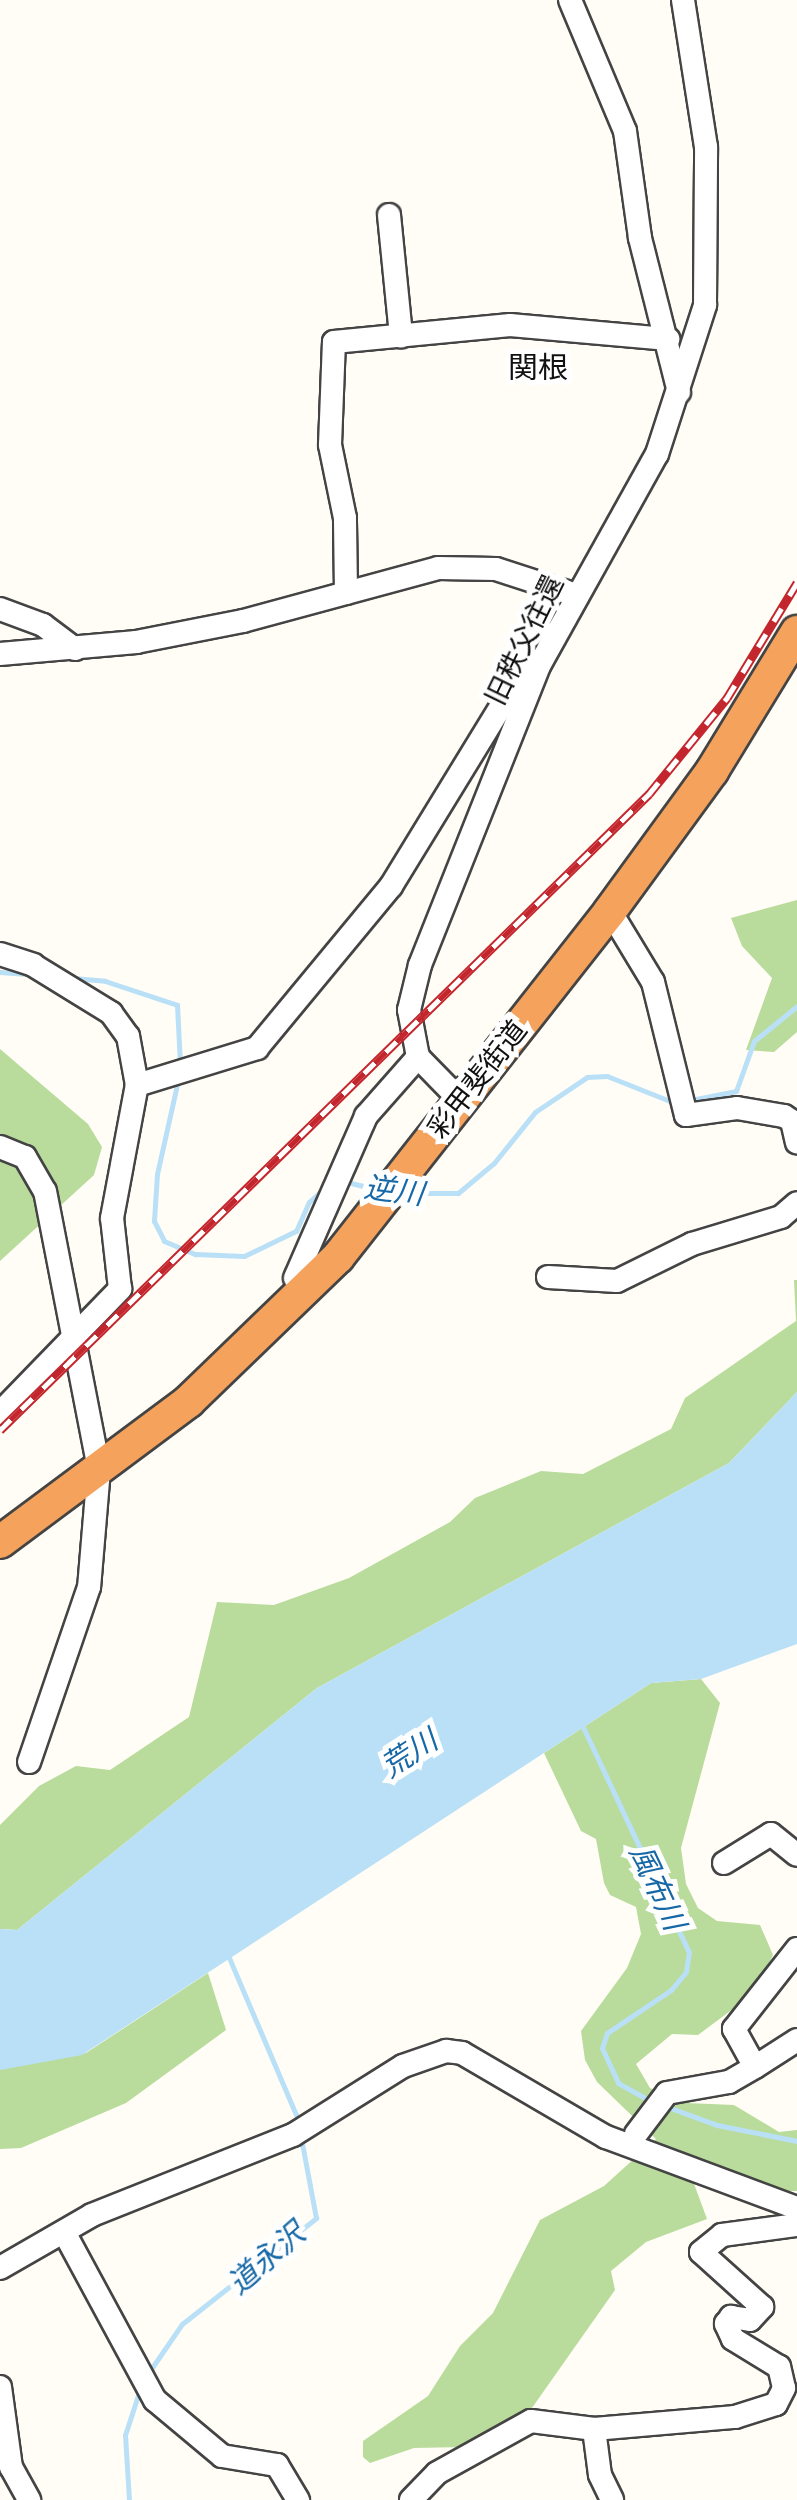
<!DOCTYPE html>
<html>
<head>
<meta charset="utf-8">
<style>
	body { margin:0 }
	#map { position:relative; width:797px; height:2500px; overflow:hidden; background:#fffdf5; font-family:Lora,"Noto Sans JP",serif }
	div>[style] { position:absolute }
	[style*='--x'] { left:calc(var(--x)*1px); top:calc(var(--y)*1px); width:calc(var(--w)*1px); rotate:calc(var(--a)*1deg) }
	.forest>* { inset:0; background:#b9dc9c }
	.water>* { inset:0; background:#b9e0f7 }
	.stream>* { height:5px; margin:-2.5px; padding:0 2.5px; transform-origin:2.5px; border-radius:2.5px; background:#b9e0f7 }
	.roads { filter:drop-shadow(2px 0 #444) drop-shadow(-2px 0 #444) drop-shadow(0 2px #444) drop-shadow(0 -2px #444) }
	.minor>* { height:22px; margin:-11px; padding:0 11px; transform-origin:11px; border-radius:11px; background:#fff }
	.highway>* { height:32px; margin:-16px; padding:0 16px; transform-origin:16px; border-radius:16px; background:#f5a25d }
	.rail>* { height:9px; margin-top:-4.5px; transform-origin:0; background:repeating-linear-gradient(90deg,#fff 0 15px,#c4262e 0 30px); box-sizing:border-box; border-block:2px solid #c4262e }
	span { translate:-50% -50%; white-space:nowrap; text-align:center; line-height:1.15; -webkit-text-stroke:10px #fff; paint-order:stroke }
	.street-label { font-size:28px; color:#111 }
	.neighbourhood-label { font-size:30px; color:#111 }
	.water-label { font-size:30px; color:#1768a6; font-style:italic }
</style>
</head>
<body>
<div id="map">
	<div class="forest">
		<i style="clip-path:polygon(797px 900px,797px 1032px,774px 1052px,746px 1050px,772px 978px,742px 946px,731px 918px)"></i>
		<i style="clip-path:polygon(0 1049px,88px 1124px,102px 1147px,94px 1175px,0 1261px)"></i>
		<i style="clip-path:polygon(794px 1280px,797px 1280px,797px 1392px,729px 1463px,317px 1688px,17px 1930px,0 1929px,0 1825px,39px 1786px,76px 1766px,110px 1770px,189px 1717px,217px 1602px,274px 1605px,349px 1578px,450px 1522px,475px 1498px,541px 1471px,583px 1474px,671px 1429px,685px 1398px,796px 1321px)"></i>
		<i style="clip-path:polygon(701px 1679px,720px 1703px,681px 1848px,686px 1884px,698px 1908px,717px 1921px,760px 1925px,773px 1955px,753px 1994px,698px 2035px,672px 2034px,636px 2064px,650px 2088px,686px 2103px,734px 2105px,779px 2132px,797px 2130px,797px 2191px,768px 2191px,706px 2171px,693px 2181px,707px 2219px,646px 2242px,611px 2271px,615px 2290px,527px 2415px,464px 2447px,414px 2448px,370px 2463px,363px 2457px,363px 2441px,428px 2396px,460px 2346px,493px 2313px,540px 2220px,604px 2186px,656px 2139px,597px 2082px,585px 2060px,581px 2031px,627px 1968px,641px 1934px,636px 1907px,610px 1895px,604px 1883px,596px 1839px,581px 1831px,544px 1753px,651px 1683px)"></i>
		<i style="clip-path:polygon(208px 1973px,226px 2030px,126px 2103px,21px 2148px,0 2149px,0 2069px,86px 2053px)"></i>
	</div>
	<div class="water">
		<i style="clip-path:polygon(797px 1392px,797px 1644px,701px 1679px,651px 1683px,82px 2055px,0 2070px,0 1929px,17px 1930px,317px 1688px,729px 1463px)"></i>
	</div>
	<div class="stream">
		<i style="--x:0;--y:972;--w:27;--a:4"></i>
		<i style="--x:73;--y:978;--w:32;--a:5"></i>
		<i style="--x:105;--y:981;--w:76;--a:18.4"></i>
		<i style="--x:177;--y:1005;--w:59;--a:87.1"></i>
		<i style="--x:178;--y:1080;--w:96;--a:102.6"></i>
		<i style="--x:157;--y:1174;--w:47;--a:93.7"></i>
		<i style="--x:154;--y:1221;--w:22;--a:63"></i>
		<i style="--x:164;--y:1241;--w:34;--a:23"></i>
		<i style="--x:195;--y:1254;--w:49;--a:2.3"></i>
		<i style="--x:244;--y:1256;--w:58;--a:-25.7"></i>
		<i style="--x:296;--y:1231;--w:32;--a:-66"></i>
		<i style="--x:309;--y:1202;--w:24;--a:-42"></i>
		<i style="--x:691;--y:1100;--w:46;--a:-11.3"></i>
		<i style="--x:736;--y:1091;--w:53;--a:-70.2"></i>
		<i style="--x:754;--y:1041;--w:55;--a:-39.1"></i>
		<i style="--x:347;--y:1182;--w:29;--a:14"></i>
		<i style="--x:401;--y:1193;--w:57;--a:0"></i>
		<i style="--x:458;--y:1193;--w:47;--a:-39.8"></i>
		<i style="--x:494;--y:1163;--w:65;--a:-51.2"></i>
		<i style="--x:535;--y:1112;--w:63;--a:-33.9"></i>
		<i style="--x:587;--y:1077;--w:20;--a:-3"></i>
		<i style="--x:607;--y:1076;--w:73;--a:21.7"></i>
		<i style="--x:582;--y:1725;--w:251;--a:64.8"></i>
		<i style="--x:689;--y:1952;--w:20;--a:99"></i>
		<i style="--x:686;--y:1972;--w:23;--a:130"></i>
		<i style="--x:671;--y:1990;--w:77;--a:146.1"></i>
		<i style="--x:607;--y:2033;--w:16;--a:108"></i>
		<i style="--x:602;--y:2048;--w:38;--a:65"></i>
		<i style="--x:618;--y:2083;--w:37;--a:29"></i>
		<i style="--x:227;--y:1953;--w:184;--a:66.9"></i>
		<i style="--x:665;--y:2106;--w:55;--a:20.1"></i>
		<i style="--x:717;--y:2125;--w:82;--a:11.3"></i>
		<i style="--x:149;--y:2372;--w:58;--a:-55.5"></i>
		<i style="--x:182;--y:2324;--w:171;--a:-38.3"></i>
		<i style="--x:316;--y:2218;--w:81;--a:-100.6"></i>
		<i style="--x:129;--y:2500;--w:65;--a:-93.5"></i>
		<i style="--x:125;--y:2435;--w:52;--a:-71.9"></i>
	</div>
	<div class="roads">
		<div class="minor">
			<i style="--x:570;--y:0;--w:142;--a:67.2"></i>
			<i style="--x:625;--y:131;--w:108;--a:82"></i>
			<i style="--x:640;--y:238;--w:159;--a:75.8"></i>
			<i style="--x:389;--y:215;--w:122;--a:84.3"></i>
			<i style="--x:346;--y:593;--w:75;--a:-90.8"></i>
			<i style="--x:345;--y:518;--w:75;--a:-101.6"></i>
			<i style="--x:330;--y:445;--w:103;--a:-87.8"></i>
			<i style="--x:334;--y:342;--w:177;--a:-5.5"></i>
			<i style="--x:510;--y:325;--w:159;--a:5.1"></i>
			<i style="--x:0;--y:609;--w:46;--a:20.4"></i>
			<i style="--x:43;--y:625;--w:40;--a:37"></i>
			<i style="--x:0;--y:654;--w:137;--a:-5"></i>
			<i style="--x:136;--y:642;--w:109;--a:-11.1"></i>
			<i style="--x:243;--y:621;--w:202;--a:-15.2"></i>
			<i style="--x:438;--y:568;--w:58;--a:1"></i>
			<i style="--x:496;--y:569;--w:81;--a:18"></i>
			<i style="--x:610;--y:911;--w:83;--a:58.8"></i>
			<i style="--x:653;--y:982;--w:137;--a:76.1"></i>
			<i style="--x:686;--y:1115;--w:51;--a:-7.8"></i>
			<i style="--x:737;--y:1108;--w:48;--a:9.7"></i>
			<i style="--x:784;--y:1116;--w:9;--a:32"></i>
			<i style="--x:792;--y:1121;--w:22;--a:77"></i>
			<i style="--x:0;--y:954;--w:35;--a:18"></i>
			<i style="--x:33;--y:965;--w:92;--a:31.6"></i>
			<i style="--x:111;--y:1013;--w:29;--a:54"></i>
			<i style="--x:128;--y:1036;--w:50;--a:79.6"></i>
			<i style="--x:460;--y:1100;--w:60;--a:-134.3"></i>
			<i style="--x:418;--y:1057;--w:48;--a:-100.8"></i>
			<i style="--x:409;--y:1010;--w:46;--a:-76.3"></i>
			<i style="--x:420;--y:965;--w:324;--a:-68.3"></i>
			<i style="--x:540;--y:664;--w:240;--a:-60.9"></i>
			<i style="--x:657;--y:454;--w:157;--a:-72.1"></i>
			<i style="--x:705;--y:305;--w:158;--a:-89.6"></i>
			<i style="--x:706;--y:147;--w:149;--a:-98.9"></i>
			<i style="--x:0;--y:1147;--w:27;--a:22"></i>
			<i style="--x:25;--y:1157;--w:39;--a:60"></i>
			<i style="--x:45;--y:1191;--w:283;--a:79"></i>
			<i style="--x:99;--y:1469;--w:118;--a:94.8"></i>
			<i style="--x:89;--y:1587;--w:185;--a:108.9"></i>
			<i style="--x:548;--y:1277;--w:69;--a:3.3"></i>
			<i style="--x:617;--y:1281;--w:84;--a:-26.3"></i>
			<i style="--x:692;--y:1244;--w:93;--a:-16.9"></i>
			<i style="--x:781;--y:1217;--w:21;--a:-41"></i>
			<i style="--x:295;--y:1278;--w:177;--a:-66.3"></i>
			<i style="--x:366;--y:1116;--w:79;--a:-48.6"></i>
			<i style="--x:0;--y:1413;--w:173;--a:-45.9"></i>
			<i style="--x:120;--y:1289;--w:71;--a:-96.4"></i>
			<i style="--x:112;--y:1218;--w:135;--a:-79.4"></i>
			<i style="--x:137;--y:1085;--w:126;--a:-17.1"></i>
			<i style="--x:257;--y:1048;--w:210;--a:-50.4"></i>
			<i style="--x:391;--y:886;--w:249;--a:-58.5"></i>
			<i style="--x:724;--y:1863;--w:55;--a:-31.7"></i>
			<i style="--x:771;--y:1834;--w:33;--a:39"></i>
			<i style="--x:797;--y:1949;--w:102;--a:128.2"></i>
			<i style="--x:734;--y:2029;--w:43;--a:61.1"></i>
			<i style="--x:755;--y:2067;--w:50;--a:-32.7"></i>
			<i style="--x:636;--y:2134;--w:51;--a:-52.9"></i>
			<i style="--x:667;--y:2093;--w:63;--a:-10.1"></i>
			<i style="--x:729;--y:2082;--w:30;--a:-30"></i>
			<i style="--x:64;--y:2232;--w:191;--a:61.6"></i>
			<i style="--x:155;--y:2400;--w:87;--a:39.9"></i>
			<i style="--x:222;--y:2456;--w:56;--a:9.3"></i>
			<i style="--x:277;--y:2465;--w:41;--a:59"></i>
			<i style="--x:0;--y:2268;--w:106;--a:-29.9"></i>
			<i style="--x:92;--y:2215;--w:216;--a:-21.7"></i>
			<i style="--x:293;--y:2135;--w:130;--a:-32.1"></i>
			<i style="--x:403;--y:2066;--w:46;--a:-19.2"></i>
			<i style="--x:446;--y:2051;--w:16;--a:7"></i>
			<i style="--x:462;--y:2053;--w:167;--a:30.3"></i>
			<i style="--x:606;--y:2137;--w:204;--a:20.4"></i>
			<i style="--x:0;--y:2387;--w:81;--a:82.2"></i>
			<i style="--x:11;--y:2467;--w:38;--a:61"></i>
			<i style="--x:594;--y:2429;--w:46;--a:82.6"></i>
			<i style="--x:600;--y:2475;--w:28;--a:64"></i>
			<i style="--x:411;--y:2500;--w:37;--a:-46"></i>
			<i style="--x:437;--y:2473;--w:107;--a:-29"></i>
			<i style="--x:531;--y:2421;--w:64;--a:7.2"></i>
			<i style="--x:594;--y:2429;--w:142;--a:-4.9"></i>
			<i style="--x:735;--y:2417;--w:43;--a:-17.6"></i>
			<i style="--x:776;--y:2404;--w:18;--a:-63"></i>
			<i style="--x:784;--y:2388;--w:22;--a:-103"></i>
			<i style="--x:779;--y:2367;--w:54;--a:-148.7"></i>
			<i style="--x:733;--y:2339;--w:17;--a:-115"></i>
			<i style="--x:726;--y:2324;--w:9;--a:-54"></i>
			<i style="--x:731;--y:2317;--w:19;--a:9"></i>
			<i style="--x:750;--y:2320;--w:18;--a:-47"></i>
			<i style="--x:762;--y:2307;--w:82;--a:-138"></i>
			<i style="--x:701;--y:2252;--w:27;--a:-39"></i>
			<i style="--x:722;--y:2235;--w:76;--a:-7.6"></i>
		</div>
		<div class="highway">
			<i style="--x:0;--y:1542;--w:236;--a:-36.7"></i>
			<i style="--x:189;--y:1401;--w:207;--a:-44"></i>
			<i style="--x:338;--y:1257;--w:440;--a:-51.8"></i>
			<i style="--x:610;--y:911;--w:173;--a:-53.9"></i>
			<i style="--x:712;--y:771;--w:163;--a:-58.6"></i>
		</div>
	</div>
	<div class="rail">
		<i style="--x:0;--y:1430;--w:909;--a:-44.42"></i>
		<i style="--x:649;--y:794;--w:124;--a:-50.9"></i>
		<i style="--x:727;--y:698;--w:135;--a:-58.7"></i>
	</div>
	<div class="street-label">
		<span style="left:524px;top:640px;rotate:-64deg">旧秩父往還</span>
		<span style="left:477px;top:1079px;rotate:-52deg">彩甲斐街道</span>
	</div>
	<div class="neighbourhood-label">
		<span style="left:538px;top:367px">関根</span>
	</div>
	<div class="water-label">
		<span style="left:394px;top:1190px;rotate:7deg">逆川</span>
		<span style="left:409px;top:1753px;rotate:-33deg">荒川</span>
		<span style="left:658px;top:1887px;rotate:65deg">風布川</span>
		<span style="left:266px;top:2258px;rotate:-41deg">道永沢</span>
	</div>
</div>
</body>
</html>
